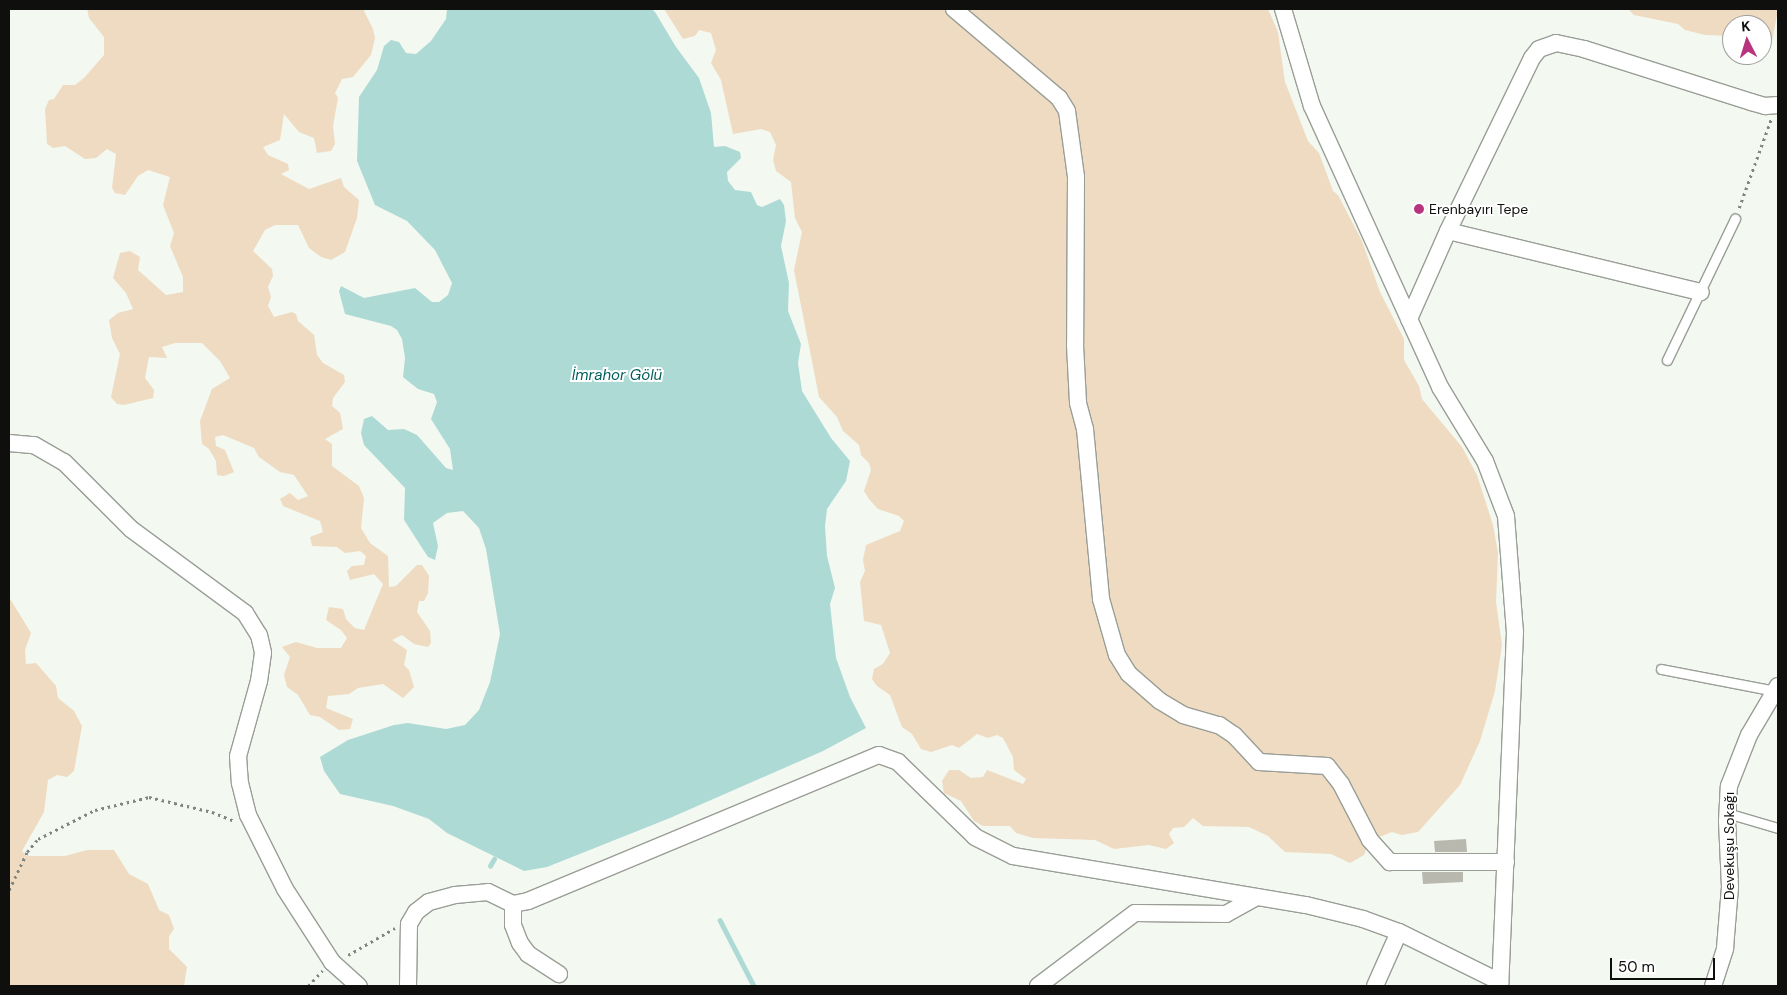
<!DOCTYPE html>
<html>
<head>
<meta charset="utf-8">
<style>
	body { margin:0 }
	#map { position:relative; width:1787px; height:995px; overflow:hidden; background:#f3f8f0; font-family:"DM Sans",sans-serif }
	div>[style] { position:absolute }
	[style*='--x'] { left:calc(var(--x)*1px); top:calc(var(--y)*1px); width:calc(var(--w)*1px); rotate:calc(var(--a)*1deg) }
	.green>* { inset:0; background:#eedbc1 }
	.water>* { inset:0; background:#aedad6 }
	.stream>* { height:4.5px; margin:-2.25px; padding:0 2.25px; transform-origin:2.25px; border-radius:2.25px; background:#aedad6 }
	.building>* { inset:0; background:#b8b8af }
	.path>* { height:2.5px; margin-top:-1.25px; transform-origin:0; background:repeating-linear-gradient(90deg,#81847f 0 2.5px,transparent 0 6.5px) }
	.roads { filter:drop-shadow(1px 0 #999e96) drop-shadow(-1px 0 #999e96) drop-shadow(0 1px #999e96) drop-shadow(0 -1px #999e96) }
	.service>* { height:9px; margin:-4.5px; padding:0 4.5px; transform-origin:4.5px; border-radius:4.5px; background:#fff }
	.minor>* { height:16px; margin:-8px; padding:0 8px; transform-origin:8px; border-radius:8px; background:#fff }
	.dots>* { width:14px; height:14px; translate:-50% -50%; box-sizing:border-box; border:2px solid #fff; border-radius:50% }
	span { translate:-50% -50%; white-space:nowrap; text-align:center; line-height:1.15; -webkit-text-stroke:4px #fff; paint-order:stroke }
	.poi-label { font-size:14px; color:#0f100d }
	.left { translate:0 -50%; text-align:left }
	.street-label { font-size:14px; color:#0f100d }
	.water-label { font-size:15px; color:#005f5a; font-style:italic }
	.frame { position:absolute; inset:0; border:10px solid #0f100d; pointer-events:none }
	.north { position:absolute; left:1722px; top:15px; width:50px; height:50px; box-sizing:border-box; background:#fff; border:1px solid #9f9f9e; border-radius:50%; rotate:355deg; font-size:14px; font-weight:700; line-height:20px; text-align:center; color:#0f100d }
	.north::after { content:''; display:block; margin:auto; width:18px; height:22px; background:#b8357d; clip-path:polygon(50% 0,100% 100%,50% 72%,0 100%) }
	.scale { position:absolute; left:1610px; top:958px; width:105px; height:22px; box-sizing:border-box; border:2px solid #0f100d; border-top:0; padding-left:6px; font-size:15px; line-height:18px; white-space:nowrap; color:#0f100d; -webkit-text-stroke:4px #fff; paint-order:stroke }
</style>
</head>
<body>
<div id="map">
	<div class="green">
		<i style="clip-path:polygon(87px 9px,363px 9px,373px 29px,375px 38px,371px 55px,353px 77px,342px 79px,335px 93px,338px 98px,333px 126px,335px 144px,331px 151px,317px 153px,314px 138px,299px 132px,284px 114px,280px 140px,263px 147px,268px 155px,288px 164px,289px 170px,281px 174px,309px 189px,341px 178px,344px 187px,359px 200px,357px 218px,345px 252px,331px 260px,321px 257px,309px 248px,298px 225px,275px 225px,265px 230px,253px 251px,272px 269px,273px 276px,268px 287px,271px 297px,268px 306px,274px 317px,292px 312px,296px 314px,298px 321px,314px 335px,317px 355px,323px 363px,344px 375px,345px 382px,333px 398px,332px 406px,340px 413px,343px 429px,325px 439px,332px 444px,332px 466px,359px 486px,364px 498px,361px 528px,370px 543px,388px 556px,389px 587px,396px 586px,417px 565px,422px 565px,429px 576px,428px 593px,424px 601px,419px 601px,417px 612px,430px 631px,431px 643px,428px 647px,414px 644px,402px 635px,392px 640px,407px 650px,404px 665px,409px 670px,414px 687px,403px 698px,383px 684px,358px 688px,349px 694px,328px 696px,326px 708px,353px 719px,350px 729px,339px 730px,320px 717px,310px 715px,298px 695px,287px 687px,284px 675px,290px 657px,282px 647px,296px 642px,317px 648px,341px 648px,347px 638px,341px 630px,326px 620px,329px 607px,343px 609px,346px 619px,355px 628px,364px 630px,383px 584px,374px 574px,350px 580px,347px 571px,352px 566px,364px 565px,366px 556px,360px 551px,345px 553px,337px 547px,312px 546px,310px 537px,323px 532px,320px 521px,283px 506px,280px 499px,290px 493px,298px 500px,308px 496px,294px 475px,280px 472px,259px 457px,254px 448px,223px 435px,215px 437px,216px 446px,225px 450px,234px 472px,224px 476px,217px 475px,216px 461px,209px 449px,202px 444px,200px 421px,212px 389px,230px 378px,220px 361px,202px 343px,175px 343px,162px 347px,167px 358px,149px 357px,145px 378px,154px 390px,153px 398px,124px 405px,117px 404px,111px 397px,120px 354px,112px 338px,109px 320px,118px 313px,133px 309px,126px 293px,113px 278px,120px 253px,130px 251px,140px 257px,138px 270px,166px 295px,183px 292px,183px 277px,170px 246px,174px 233px,163px 205px,170px 177px,148px 170px,138px 176px,125px 195px,115px 193px,112px 188px,116px 154px,107px 149px,96px 158px,85px 159px,65px 146px,53px 148px,47px 144px,45px 109px,49px 100px,54px 99px,63px 85px,75px 85px,84px 78px,104px 55px,104px 37px,89px 18px)"></i>
		<i style="clip-path:polygon(664px 9px,1268px 9px,1278px 32px,1285px 82px,1308px 141px,1319px 153px,1333px 191px,1338px 195px,1362px 241px,1380px 292px,1404px 339px,1404px 360px,1419px 386px,1422px 399px,1462px 447px,1477px 475px,1493px 525px,1498px 553px,1496px 602px,1502px 645px,1495px 691px,1480px 741px,1460px 785px,1418px 832px,1402px 835px,1392px 832px,1369px 841px,1364px 855px,1350px 863px,1331px 854px,1285px 852px,1268px 836px,1249px 827px,1203px 826px,1193px 818px,1184px 827px,1173px 828px,1169px 834px,1174px 843px,1166px 849px,1149px 845px,1114px 849px,1095px 840px,1033px 838px,1016px 833px,1010px 826px,983px 826px,974px 821px,961px 801px,944px 793px,942px 781px,949px 770px,959px 770px,971px 778px,983px 777px,987px 770px,1023px 784px,1026px 779px,1014px 770px,1013px 757px,1003px 738px,997px 735px,988px 738px,977px 734px,959px 748px,952px 745px,931px 752px,921px 749px,912px 734px,902px 727px,890px 695px,877px 686px,872px 679px,874px 669px,883px 664px,890px 653px,881px 625px,864px 621px,860px 582px,865px 571px,863px 560px,866px 545px,900px 531px,904px 521px,899px 516px,878px 509px,869px 499px,864px 491px,871px 470px,869px 463px,861px 455px,859px 445px,843px 431px,837px 417px,819px 397px,794px 270px,802px 232px,795px 218px,791px 182px,776px 171px,773px 160px,776px 145px,770px 132px,761px 129px,733px 134px,721px 80px,711px 63px,716px 50px,711px 33px,699px 30px,695px 36px,683px 39px)"></i>
		<i style="clip-path:polygon(1628px 9px,1778px 9px,1778px 10px,1772px 41px,1764px 44px,1762px 25px,1732px 25px,1732px 36px,1705px 35px,1685px 30px,1678px 24px,1634px 15px)"></i>
		<i style="clip-path:polygon(9px 597px,31px 633px,25px 650px,26px 664px,36px 663px,56px 686px,58px 698px,74px 711px,82px 726px,74px 771px,67px 777px,57px 775px,48px 780px,44px 812px,22px 851px,27px 856px,65px 856px,87px 850px,114px 850px,129px 874px,148px 884px,159px 910px,169px 915px,174px 929px,169px 936px,169px 949px,187px 967px,184px 986px,9px 986px)"></i>
	</div>
	<div class="water">
		<i style="clip-path:polygon(447px 9px,652px 9px,655px 12px,676px 47px,699px 78px,711px 113px,714px 147px,725px 146px,740px 152px,741px 158px,727px 172px,728px 181px,735px 190px,751px 192px,757px 205px,762px 207px,780px 199px,784px 205px,786px 221px,781px 246px,789px 283px,788px 311px,801px 344px,798px 363px,802px 391px,831px 438px,850px 461px,846px 481px,827px 509px,825px 526px,827px 556px,835px 588px,830px 604px,836px 658px,850px 697px,866px 728px,823px 751px,670px 818px,547px 867px,524px 871px,447px 833px,429px 819px,393px 806px,340px 794px,324px 771px,320px 757px,348px 740px,394px 725px,408px 723px,446px 729px,465px 725px,479px 710px,490px 682px,500px 634px,486px 549px,479px 528px,463px 511px,447px 513px,433px 523px,438px 546px,435px 560px,428px 557px,404px 520px,405px 488px,364px 445px,361px 433px,364px 419px,372px 416px,388px 430px,404px 429px,417px 435px,446px 468px,453px 470px,450px 449px,431px 419px,437px 402px,434px 394px,418px 389px,403px 377px,405px 358px,402px 339px,397px 330px,391px 326px,345px 314px,339px 291px,341px 286px,364px 298px,415px 288px,432px 302px,439px 302px,448px 295px,452px 283px,435px 250px,407px 221px,375px 205px,357px 161px,359px 97px,377px 70px,384px 46px,391px 40px,399px 42px,406px 53px,416px 54px,431px 41px,446px 19px)"></i>
	</div>
	<div class="stream">
		<i style="--x:490;--y:866;--w:8;--a:-60"></i>
		<i style="--x:720;--y:920;--w:74;--a:62.7"></i>
	</div>
	<div class="building">
		<i style="clip-path:polygon(1466px 839px,1467px 852px,1435px 852px,1434px 841px)"></i>
		<i style="clip-path:polygon(1422px 872px,1463px 872px,1463px 882px,1423px 884px)"></i>
	</div>
	<div class="path">
		<i style="--x:1739;--y:208;--w:95;--a:-70.2"></i>
		<i style="--x:9;--y:890;--w:42;--a:-64.7"></i>
		<i style="--x:27;--y:852;--w:17;--a:-50"></i>
		<i style="--x:38;--y:839;--w:64;--a:-27"></i>
		<i style="--x:95;--y:810;--w:56;--a:-13.5"></i>
		<i style="--x:149;--y:797;--w:65;--a:13.4"></i>
		<i style="--x:212;--y:812;--w:24;--a:22"></i>
		<i style="--x:348;--y:955;--w:54;--a:-29.9"></i>
		<i style="--x:308;--y:986;--w:21;--a:-47"></i>
	</div>
	<div class="roads">
		<div class="service">
			<i style="--x:1667;--y:360;--w:157;--a:-64.3"></i>
			<i style="--x:1661;--y:669;--w:116;--a:10.9"></i>
			<i style="--x:1727;--y:813;--w:53;--a:16.4"></i>
		</div>
		<div class="minor">
			<i style="--x:954;--y:9;--w:138;--a:40.3"></i>
			<i style="--x:1059;--y:98;--w:15;--a:58"></i>
			<i style="--x:1067;--y:111;--w:67;--a:82.2"></i>
			<i style="--x:1076;--y:177;--w:168;--a:90.3"></i>
			<i style="--x:1075;--y:345;--w:58;--a:87"></i>
			<i style="--x:1078;--y:403;--w:27;--a:75"></i>
			<i style="--x:1085;--y:429;--w:171;--a:84.6"></i>
			<i style="--x:1101;--y:599;--w:58;--a:74.1"></i>
			<i style="--x:1117;--y:655;--w:22;--a:58"></i>
			<i style="--x:1129;--y:674;--w:41;--a:41.1"></i>
			<i style="--x:1160;--y:701;--w:27;--a:31"></i>
			<i style="--x:1183;--y:715;--w:37;--a:16"></i>
			<i style="--x:1219;--y:725;--w:18;--a:34"></i>
			<i style="--x:1234;--y:735;--w:37;--a:47"></i>
			<i style="--x:1259;--y:762;--w:68;--a:3.4"></i>
			<i style="--x:1327;--y:766;--w:23;--a:52"></i>
			<i style="--x:1341;--y:784;--w:63;--a:62.6"></i>
			<i style="--x:1370;--y:840;--w:30;--a:48"></i>
			<i style="--x:1390;--y:862;--w:116;--a:0"></i>
			<i style="--x:1283;--y:9;--w:101;--a:73.4"></i>
			<i style="--x:1312;--y:106;--w:309;--a:65.5"></i>
			<i style="--x:1440;--y:387;--w:87;--a:58.7"></i>
			<i style="--x:1485;--y:461;--w:59;--a:69.1"></i>
			<i style="--x:1506;--y:516;--w:116;--a:85.6"></i>
			<i style="--x:1515;--y:632;--w:354;--a:92.4"></i>
			<i style="--x:1448;--y:231;--w:260;--a:13.6"></i>
			<i style="--x:1409;--y:319;--w:96;--a:-66.1"></i>
			<i style="--x:1448;--y:231;--w:192;--a:-64.1"></i>
			<i style="--x:1532;--y:58;--w:11;--a:-52"></i>
			<i style="--x:1539;--y:49;--w:18;--a:-19"></i>
			<i style="--x:1556;--y:43;--w:29;--a:12"></i>
			<i style="--x:1584;--y:49;--w:175;--a:17.6"></i>
			<i style="--x:1751;--y:102;--w:15;--a:16"></i>
			<i style="--x:1765;--y:106;--w:13;--a:-4"></i>
			<i style="--x:9;--y:443;--w:25;--a:5"></i>
			<i style="--x:34;--y:445;--w:34;--a:30"></i>
			<i style="--x:64;--y:462;--w:95;--a:45"></i>
			<i style="--x:131;--y:529;--w:142;--a:36.4"></i>
			<i style="--x:245;--y:613;--w:26;--a:58"></i>
			<i style="--x:259;--y:635;--w:18;--a:77"></i>
			<i style="--x:263;--y:653;--w:28;--a:98"></i>
			<i style="--x:259;--y:681;--w:78;--a:105.6"></i>
			<i style="--x:238;--y:756;--w:27;--a:86"></i>
			<i style="--x:240;--y:783;--w:33;--a:76"></i>
			<i style="--x:248;--y:815;--w:83;--a:63.4"></i>
			<i style="--x:285;--y:889;--w:87;--a:57.2"></i>
			<i style="--x:332;--y:962;--w:36;--a:42"></i>
			<i style="--x:513;--y:904;--w:21;--a:90"></i>
			<i style="--x:513;--y:925;--w:19;--a:69"></i>
			<i style="--x:520;--y:943;--w:14;--a:54"></i>
			<i style="--x:528;--y:954;--w:37;--a:33"></i>
			<i style="--x:408;--y:986;--w:62;--a:-89.1"></i>
			<i style="--x:409;--y:924;--w:14;--a:-60"></i>
			<i style="--x:416;--y:912;--w:16;--a:-38"></i>
			<i style="--x:429;--y:902;--w:27;--a:-15"></i>
			<i style="--x:455;--y:895;--w:33;--a:-5"></i>
			<i style="--x:488;--y:892;--w:28;--a:26"></i>
			<i style="--x:513;--y:904;--w:15;--a:-11"></i>
			<i style="--x:528;--y:901;--w:380;--a:-22.6"></i>
			<i style="--x:879;--y:755;--w:20;--a:20"></i>
			<i style="--x:898;--y:762;--w:107;--a:44.2"></i>
			<i style="--x:975;--y:837;--w:42;--a:26.6"></i>
			<i style="--x:1013;--y:856;--w:297;--a:9.5"></i>
			<i style="--x:1306;--y:905;--w:59;--a:13.8"></i>
			<i style="--x:1363;--y:919;--w:38;--a:20"></i>
			<i style="--x:1399;--y:932;--w:113;--a:26.3"></i>
			<i style="--x:1038;--y:986;--w:121;--a:-37"></i>
			<i style="--x:1135;--y:913;--w:91;--a:0.6"></i>
			<i style="--x:1226;--y:914;--w:35;--a:-29"></i>
			<i style="--x:1375;--y:986;--w:59;--a:-66"></i>
			<i style="--x:1713;--y:986;--w:40;--a:-72"></i>
			<i style="--x:1725;--y:948;--w:61;--a:-85.3"></i>
			<i style="--x:1730;--y:887;--w:66;--a:-92.6"></i>
			<i style="--x:1727;--y:821;--w:35;--a:-87"></i>
			<i style="--x:1729;--y:786;--w:55;--a:-68.6"></i>
			<i style="--x:1749;--y:735;--w:57;--a:-59.4"></i>
		</div>
	</div>
	<div class="dots">
		<i style="left:1419px;top:209px;background:#b8357d"></i>
	</div>
	<div class="poi-label">
		<span class="left" style="left:1429px;top:209px">Erenbayırı Tepe</span>
	</div>
	<div class="street-label">
		<span style="left:1729px;top:846px;rotate:-90deg">Devekuşu Sokağı</span>
	</div>
	<div class="water-label">
		<span style="left:617px;top:376px">İmrahor Gölü</span>
	</div>
	<div class="frame"></div>
	<div class="north">K</div>
	<div class="scale">50 m</div>
</div>
</body>
</html>
